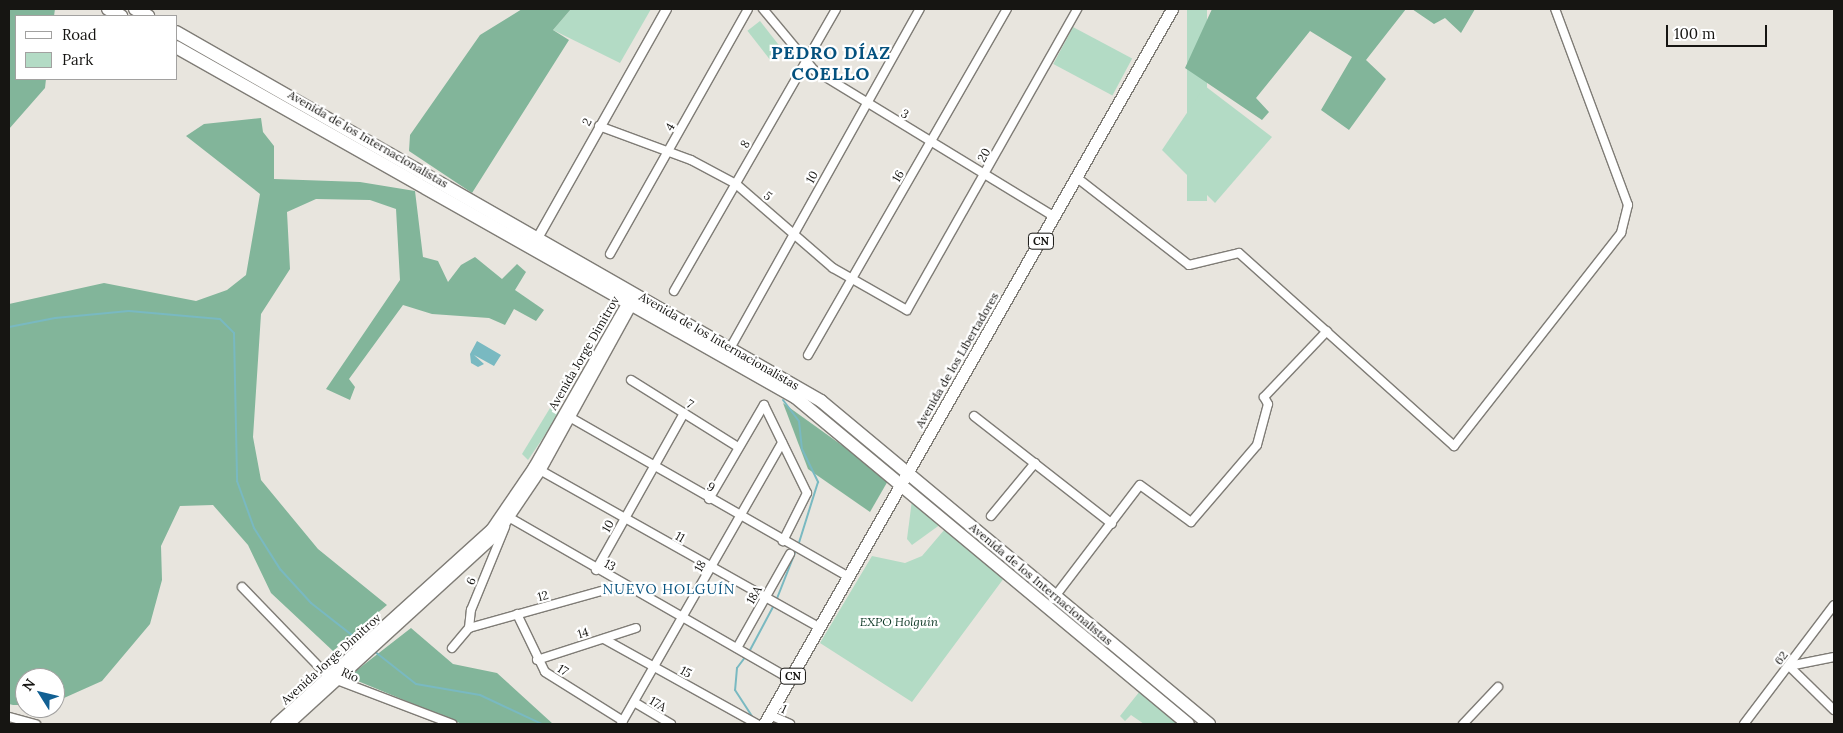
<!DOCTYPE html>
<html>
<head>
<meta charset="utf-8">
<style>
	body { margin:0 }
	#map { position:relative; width:1843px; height:733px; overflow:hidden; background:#e8e5de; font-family:Lora,serif }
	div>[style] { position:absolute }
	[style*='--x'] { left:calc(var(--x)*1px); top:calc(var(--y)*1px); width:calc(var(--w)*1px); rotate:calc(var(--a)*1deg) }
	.green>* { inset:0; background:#b3dbc5; transform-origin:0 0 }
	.forest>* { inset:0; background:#82b59a }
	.water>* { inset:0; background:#79b9c1 }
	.stream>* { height:2px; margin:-1px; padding:0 1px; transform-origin:1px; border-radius:1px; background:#79b9c1 }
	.roads { filter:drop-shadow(1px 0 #7f7c76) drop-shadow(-1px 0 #7f7c76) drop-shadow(0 1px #7f7c76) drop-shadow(0 -1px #7f7c76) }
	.minor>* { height:8px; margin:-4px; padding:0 4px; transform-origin:4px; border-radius:4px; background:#fff }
	.tertiary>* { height:9px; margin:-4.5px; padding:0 4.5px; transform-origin:4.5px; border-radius:4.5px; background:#fff }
	.secondary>* { height:10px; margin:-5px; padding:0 5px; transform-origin:5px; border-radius:5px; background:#fff }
	.primary>* { height:11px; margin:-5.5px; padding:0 5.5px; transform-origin:5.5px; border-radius:5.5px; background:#fff }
	.trunk>* { height:12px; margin:-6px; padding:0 6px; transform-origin:6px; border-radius:6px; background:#fff }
	span { translate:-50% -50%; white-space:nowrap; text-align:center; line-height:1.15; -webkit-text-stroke:4.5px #fff; paint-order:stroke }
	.shield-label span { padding:1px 4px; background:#fff; border:1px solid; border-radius:4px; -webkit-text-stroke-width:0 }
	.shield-label { font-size:11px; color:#161512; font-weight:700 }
	.street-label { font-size:12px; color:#161512 }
	.park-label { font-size:12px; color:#0e3926; font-style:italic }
	.neighbourhood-label { font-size:14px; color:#04517e; letter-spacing:1px }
	.district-label { font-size:18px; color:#04517e; font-weight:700; letter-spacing:1px }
	.frame { position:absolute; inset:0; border:10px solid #161512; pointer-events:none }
	.legend { position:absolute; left:15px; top:15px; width:162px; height:65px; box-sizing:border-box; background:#fff; border:1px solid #a2a1a0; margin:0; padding:6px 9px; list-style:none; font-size:15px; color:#161512 }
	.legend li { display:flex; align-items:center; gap:10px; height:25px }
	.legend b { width:25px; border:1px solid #a2a1a0 }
	.north { position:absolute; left:15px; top:668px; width:50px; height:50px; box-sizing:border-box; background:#fff; border:1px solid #a2a1a0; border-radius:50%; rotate:306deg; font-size:14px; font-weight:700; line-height:20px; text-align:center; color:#161512 }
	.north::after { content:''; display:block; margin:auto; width:18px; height:22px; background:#116093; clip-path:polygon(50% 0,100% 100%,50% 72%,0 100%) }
	.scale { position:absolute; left:1666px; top:25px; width:101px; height:22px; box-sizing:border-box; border:2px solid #161512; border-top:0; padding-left:6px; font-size:15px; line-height:18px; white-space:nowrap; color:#161512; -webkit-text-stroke:4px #fff; paint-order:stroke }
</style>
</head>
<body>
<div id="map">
	<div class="green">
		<i style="clip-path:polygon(571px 9px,651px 9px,620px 63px,553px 30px)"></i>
		<i style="left:1187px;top:9px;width:20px;height:192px"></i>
		<i style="left:760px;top:21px;width:39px;height:16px;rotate:52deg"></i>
		<i style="left:1073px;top:27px;width:67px;height:42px;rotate:28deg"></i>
		<i style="clip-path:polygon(1205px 86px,1272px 137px,1215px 203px,1162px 150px)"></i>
		<i style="clip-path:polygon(550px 408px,560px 413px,528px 460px,522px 454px)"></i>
		<i style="clip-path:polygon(912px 500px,941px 524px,912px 545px,907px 539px)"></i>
		<i style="clip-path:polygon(945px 529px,1004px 578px,912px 702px,820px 643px,872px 556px,905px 563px,922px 556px)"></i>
		<i style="clip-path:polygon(1140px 691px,1180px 724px,1144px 724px,1131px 715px,1125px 721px,1120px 716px)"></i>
	</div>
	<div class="forest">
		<i style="clip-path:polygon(9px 9px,55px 9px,54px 16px,16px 16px,16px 79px,46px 79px,45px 88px,9px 129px)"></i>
		<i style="clip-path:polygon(522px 9px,571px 9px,553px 30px,569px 40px,472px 193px,409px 151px,410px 135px,480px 35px)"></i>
		<i style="clip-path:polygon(1212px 9px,1406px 9px,1366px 60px,1386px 79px,1349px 130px,1321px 110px,1352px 57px,1310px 31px,1256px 98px,1269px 112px,1262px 120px,1185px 68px)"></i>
		<i style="clip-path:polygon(1412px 9px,1475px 9px,1461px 33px,1445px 18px,1434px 24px)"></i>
		<i style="clip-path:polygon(261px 118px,263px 132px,274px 146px,274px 179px,360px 182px,415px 191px,423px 257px,438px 261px,448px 282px,461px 265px,475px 257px,502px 279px,517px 264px,526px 272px,515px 290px,544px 310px,536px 321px,514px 309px,505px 325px,489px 318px,432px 314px,403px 305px,349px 379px,355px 387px,350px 400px,326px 389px,400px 280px,396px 209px,370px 200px,316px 199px,287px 212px,290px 269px,261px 314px,253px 437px,261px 480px,318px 549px,387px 605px,333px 651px,271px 593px,248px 545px,213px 505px,180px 506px,161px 546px,162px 580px,150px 624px,102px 681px,55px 702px,55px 678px,25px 678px,25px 705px,13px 705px,9px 704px,9px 304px,104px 283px,196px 301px,227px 290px,246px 275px,260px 194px,186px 136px,204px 124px)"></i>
		<i style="clip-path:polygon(783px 403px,889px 479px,870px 512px,808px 469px)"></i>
		<i style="clip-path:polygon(411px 628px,453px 664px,497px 673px,553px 724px,462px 724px,348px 677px)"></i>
	</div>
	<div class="water">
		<i style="clip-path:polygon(477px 341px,501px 355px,494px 366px,474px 355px,484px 364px,478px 367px,471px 363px,470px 354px)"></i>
	</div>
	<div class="stream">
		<i style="--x:9;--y:327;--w:47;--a:-11.1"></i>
		<i style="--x:55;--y:318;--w:74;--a:-5.4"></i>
		<i style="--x:129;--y:311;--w:91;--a:5"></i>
		<i style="--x:220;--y:319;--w:20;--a:45"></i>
		<i style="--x:234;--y:333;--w:148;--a:88.8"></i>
		<i style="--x:237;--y:481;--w:50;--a:70.1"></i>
		<i style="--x:254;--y:528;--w:49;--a:57.6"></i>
		<i style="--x:280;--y:569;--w:46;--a:47.6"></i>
		<i style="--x:311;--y:603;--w:65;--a:38.1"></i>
		<i style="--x:783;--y:400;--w:26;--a:53"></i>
		<i style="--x:799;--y:421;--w:28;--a:84"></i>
		<i style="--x:802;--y:449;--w:37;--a:64"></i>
		<i style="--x:818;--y:482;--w:67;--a:107.4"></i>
		<i style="--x:776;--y:601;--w:55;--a:-68.6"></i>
		<i style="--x:374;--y:651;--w:53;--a:38.2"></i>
		<i style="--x:416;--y:684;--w:65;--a:9.8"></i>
		<i style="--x:480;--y:695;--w:68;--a:25.1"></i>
		<i style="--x:749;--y:652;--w:53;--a:-62"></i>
		<i style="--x:746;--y:656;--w:15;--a:127"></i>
		<i style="--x:737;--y:668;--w:22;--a:95"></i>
		<i style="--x:735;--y:690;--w:31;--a:57"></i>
	</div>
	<div class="roads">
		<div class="minor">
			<i style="--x:763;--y:9;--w:80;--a:50.1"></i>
			<i style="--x:814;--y:70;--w:282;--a:31.4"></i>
			<i style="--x:599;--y:126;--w:98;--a:20.3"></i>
			<i style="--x:691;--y:160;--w:51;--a:28.1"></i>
			<i style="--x:736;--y:184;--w:128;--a:40.9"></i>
			<i style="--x:833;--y:268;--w:85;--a:29.6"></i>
			<i style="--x:907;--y:310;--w:346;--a:-60.5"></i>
			<i style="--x:1076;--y:177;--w:143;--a:37.9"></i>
			<i style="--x:1189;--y:265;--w:51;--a:-13.5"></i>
			<i style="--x:1239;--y:253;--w:289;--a:41.9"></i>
			<i style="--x:1454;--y:446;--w:271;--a:-51.9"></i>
			<i style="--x:1621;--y:233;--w:29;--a:-76"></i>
			<i style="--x:1628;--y:205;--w:209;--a:-110.4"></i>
			<i style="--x:610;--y:254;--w:281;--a:-60.6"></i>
			<i style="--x:674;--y:291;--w:325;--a:-60.1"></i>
			<i style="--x:728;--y:352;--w:393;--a:-60.8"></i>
			<i style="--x:808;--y:355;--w:399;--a:-60.1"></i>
			<i style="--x:631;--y:380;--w:126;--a:32.1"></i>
			<i style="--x:764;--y:405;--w:98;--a:64"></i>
			<i style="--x:807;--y:493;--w:54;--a:116.6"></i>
			<i style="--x:566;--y:415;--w:326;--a:29.8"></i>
			<i style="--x:974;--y:416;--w:175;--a:38"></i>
			<i style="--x:538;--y:469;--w:318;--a:29.4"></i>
			<i style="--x:709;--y:499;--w:109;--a:-59.7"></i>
			<i style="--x:505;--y:515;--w:325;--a:29.9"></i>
			<i style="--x:991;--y:516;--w:69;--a:-50.3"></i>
			<i style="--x:596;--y:570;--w:180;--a:-60.7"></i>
			<i style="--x:242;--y:587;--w:125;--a:46"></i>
			<i style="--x:329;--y:677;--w:132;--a:20.9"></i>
			<i style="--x:1053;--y:599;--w:143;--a:-52.7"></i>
			<i style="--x:1140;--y:485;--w:63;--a:36"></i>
			<i style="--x:1191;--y:522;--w:101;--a:-49.4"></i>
			<i style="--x:1257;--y:445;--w:42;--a:-75"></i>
			<i style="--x:1268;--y:404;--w:8;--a:-120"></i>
			<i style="--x:1264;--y:397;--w:91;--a:-46.3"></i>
			<i style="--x:517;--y:614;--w:64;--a:64.2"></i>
			<i style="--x:545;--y:672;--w:92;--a:32.1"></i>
			<i style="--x:469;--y:628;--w:160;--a:-15.6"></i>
			<i style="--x:604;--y:639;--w:175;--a:29.1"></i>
			<i style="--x:452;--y:648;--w:26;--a:-50"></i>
			<i style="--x:469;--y:628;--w:18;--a:-84"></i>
			<i style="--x:471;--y:610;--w:90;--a:-67.7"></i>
			<i style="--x:737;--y:648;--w:108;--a:-60.6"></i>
			<i style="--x:537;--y:660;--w:104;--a:-17.9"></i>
			<i style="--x:1789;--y:666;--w:63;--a:44.4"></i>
			<i style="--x:1789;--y:666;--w:46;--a:-11.3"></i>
			<i style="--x:634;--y:702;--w:43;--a:30.7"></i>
			<i style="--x:770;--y:715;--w:22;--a:24"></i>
			<i style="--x:9;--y:717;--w:28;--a:15"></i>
			<i style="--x:621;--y:724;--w:324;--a:-60.2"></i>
			<i style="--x:1463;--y:724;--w:51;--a:-46.6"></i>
			<i style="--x:1744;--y:724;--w:149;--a:-52.9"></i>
		</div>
		<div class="tertiary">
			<i style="--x:534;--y:243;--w:269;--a:-60.6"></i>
		</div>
		<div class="secondary">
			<i style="--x:276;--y:724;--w:290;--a:-42.1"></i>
			<i style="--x:491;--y:530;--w:76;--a:-55.7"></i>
			<i style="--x:534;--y:467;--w:196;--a:-60.3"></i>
			<i style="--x:289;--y:724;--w:283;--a:-42.4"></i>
			<i style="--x:498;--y:533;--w:75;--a:-55.9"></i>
			<i style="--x:540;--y:471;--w:195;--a:-61.2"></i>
		</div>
		<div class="primary">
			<i style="--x:764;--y:724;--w:823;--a:-60.29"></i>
		</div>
		<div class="trunk">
			<i style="--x:108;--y:9;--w:15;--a:28"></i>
			<i style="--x:135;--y:9;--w:15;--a:28"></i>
			<i style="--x:176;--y:32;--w:743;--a:29.77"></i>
			<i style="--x:821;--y:401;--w:505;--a:39.78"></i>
			<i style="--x:176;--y:47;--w:711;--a:29.49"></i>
			<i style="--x:795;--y:397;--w:511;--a:39.76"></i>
		</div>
	</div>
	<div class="shield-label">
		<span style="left:1041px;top:241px">CN</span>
		<span style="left:793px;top:676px">CN</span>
	</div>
	<div class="street-label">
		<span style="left:905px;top:114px;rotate:31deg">3</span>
		<span style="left:587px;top:122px;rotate:-61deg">2</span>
		<span style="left:670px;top:127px;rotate:-61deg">4</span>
		<span style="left:368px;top:139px;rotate:30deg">Avenida de los Internacionalistas</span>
		<span style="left:745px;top:144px;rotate:-61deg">8</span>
		<span style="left:984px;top:155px;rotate:-61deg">20</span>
		<span style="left:898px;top:176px;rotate:-60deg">16</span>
		<span style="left:812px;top:177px;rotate:-61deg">10</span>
		<span style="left:768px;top:196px;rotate:40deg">5</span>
		<span style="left:719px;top:341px;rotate:30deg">Avenida de los Internacionalistas</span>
		<span style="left:584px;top:353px;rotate:-60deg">Avenida Jorge Dimitrov</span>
		<span style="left:957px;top:360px;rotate:-60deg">Avenida de los Libertadores</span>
		<span style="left:690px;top:404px;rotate:32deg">7</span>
		<span style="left:711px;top:487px;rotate:30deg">9</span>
		<span style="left:608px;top:526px;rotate:-61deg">10</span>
		<span style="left:680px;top:537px;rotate:29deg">11</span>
		<span style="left:610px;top:565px;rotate:29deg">13</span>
		<span style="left:700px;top:566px;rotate:-61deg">18</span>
		<span style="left:471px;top:581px;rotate:-68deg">6</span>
		<span style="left:1041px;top:584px;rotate:40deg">Avenida de los Internacionalistas</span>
		<span style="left:754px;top:595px;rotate:-60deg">18A</span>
		<span style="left:543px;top:596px;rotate:-15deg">12</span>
		<span style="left:583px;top:633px;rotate:-17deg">14</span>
		<span style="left:1781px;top:658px;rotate:-53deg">62</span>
		<span style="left:331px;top:659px;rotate:-42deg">Avenida Jorge Dimitrov</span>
		<span style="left:563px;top:670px;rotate:33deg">17</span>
		<span style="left:686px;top:672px;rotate:29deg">15</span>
		<span style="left:350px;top:675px;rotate:24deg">Río</span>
		<span style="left:658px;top:704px;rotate:31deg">17A</span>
		<span style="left:784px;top:709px;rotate:25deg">1</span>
	</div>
	<div class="park-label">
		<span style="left:899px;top:622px">EXPO Holguín</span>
	</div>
	<div class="neighbourhood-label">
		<span style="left:669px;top:589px">NUEVO HOLGUÍN</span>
	</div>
	<div class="district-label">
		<span style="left:831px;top:64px">PEDRO DÍAZ<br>COELLO</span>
	</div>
	<div class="frame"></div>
	<ul class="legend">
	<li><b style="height:6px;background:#fff"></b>Road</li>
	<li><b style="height:14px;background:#b3dbc5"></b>Park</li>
	</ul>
	<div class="north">N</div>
	<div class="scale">100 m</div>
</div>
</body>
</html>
